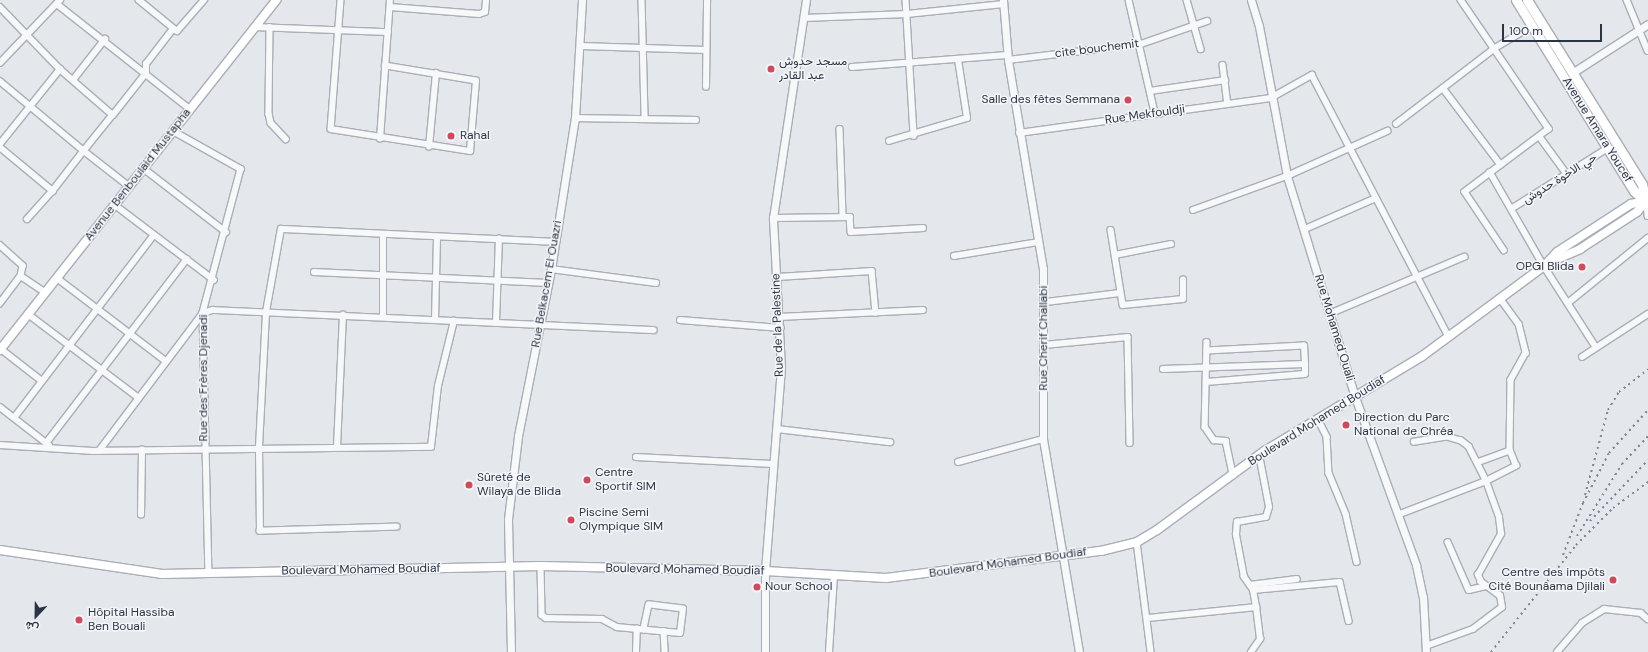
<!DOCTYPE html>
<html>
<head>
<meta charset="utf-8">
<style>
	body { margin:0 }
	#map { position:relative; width:1648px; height:652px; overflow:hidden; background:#e4e7ec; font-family:"DM Sans",Vazirmatn,sans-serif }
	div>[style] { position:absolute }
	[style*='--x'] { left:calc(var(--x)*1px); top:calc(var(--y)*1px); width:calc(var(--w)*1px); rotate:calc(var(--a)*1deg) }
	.roads { filter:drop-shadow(1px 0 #a9aeb7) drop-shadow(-1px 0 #a9aeb7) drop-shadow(0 1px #a9aeb7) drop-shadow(0 -1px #a9aeb7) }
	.minor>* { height:5.5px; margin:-2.75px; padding:0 2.75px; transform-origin:2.75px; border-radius:2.75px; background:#f7f8fa }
	.tertiary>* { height:7px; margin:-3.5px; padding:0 3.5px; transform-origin:3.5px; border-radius:3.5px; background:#f7f8fa }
	.secondary>* { height:8px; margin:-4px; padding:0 4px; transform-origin:4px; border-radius:4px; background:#fff }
	.primary>* { height:9px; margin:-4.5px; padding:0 4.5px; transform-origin:4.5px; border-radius:4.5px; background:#fff }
	.rail>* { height:2px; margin-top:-1px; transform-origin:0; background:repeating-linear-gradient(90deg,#7d8696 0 2px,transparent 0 6px) }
	.dots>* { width:11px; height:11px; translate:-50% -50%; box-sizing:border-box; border:2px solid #f4f6f9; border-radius:50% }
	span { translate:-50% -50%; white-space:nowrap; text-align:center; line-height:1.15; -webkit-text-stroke:3px #f4f6f9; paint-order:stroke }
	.street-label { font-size:12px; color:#2b3445 }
	.poi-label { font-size:12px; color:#2b3445 }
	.left { translate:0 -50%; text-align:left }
	.right { translate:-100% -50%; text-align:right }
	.north { position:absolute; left:16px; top:596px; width:40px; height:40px; -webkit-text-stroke:3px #f4f6f9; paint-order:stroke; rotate:202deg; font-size:11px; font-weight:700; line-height:16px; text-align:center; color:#2b3445 }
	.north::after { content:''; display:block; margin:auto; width:14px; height:18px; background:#2b3445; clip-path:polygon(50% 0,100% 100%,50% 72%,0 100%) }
	.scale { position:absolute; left:1502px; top:24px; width:100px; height:18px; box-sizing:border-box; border:2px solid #2b3445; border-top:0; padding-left:5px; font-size:12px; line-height:14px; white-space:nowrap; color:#2b3445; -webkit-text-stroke:3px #f4f6f9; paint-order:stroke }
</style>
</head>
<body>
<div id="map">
	<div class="roads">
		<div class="minor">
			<i style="--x:139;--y:0;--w:49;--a:39.2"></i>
			<i style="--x:177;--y:31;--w:41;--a:-48.9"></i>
			<i style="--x:341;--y:0;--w:129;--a:94.4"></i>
			<i style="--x:331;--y:129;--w:141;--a:9"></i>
			<i style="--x:470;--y:151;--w:70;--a:-85.1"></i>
			<i style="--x:476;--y:81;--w:92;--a:-170.6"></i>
			<i style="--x:642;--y:0;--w:118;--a:88.5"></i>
			<i style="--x:906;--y:0;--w:136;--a:86.6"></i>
			<i style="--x:1129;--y:0;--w:116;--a:77"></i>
			<i style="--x:1187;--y:0;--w:51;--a:74.1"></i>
			<i style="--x:1461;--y:0;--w:156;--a:55.7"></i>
			<i style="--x:1549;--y:129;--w:105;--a:143.1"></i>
			<i style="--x:1465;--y:192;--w:70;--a:56.1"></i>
			<i style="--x:1627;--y:0;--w:55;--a:67.6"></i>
			<i style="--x:57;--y:4;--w:169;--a:38.3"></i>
			<i style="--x:0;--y:7;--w:86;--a:45.9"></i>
			<i style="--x:60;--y:69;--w:70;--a:41"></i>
			<i style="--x:113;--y:115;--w:46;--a:128.9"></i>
			<i style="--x:84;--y:151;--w:57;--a:37.9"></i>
			<i style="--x:390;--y:7;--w:89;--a:4.5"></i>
			<i style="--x:479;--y:14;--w:6;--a:-18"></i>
			<i style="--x:485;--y:12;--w:12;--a:-85"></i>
			<i style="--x:804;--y:18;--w:103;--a:-2.2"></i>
			<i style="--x:907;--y:14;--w:97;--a:-5.9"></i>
			<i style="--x:255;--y:27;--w:133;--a:2.2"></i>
			<i style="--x:270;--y:27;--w:87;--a:90.7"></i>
			<i style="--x:269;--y:114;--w:9;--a:77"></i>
			<i style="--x:271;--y:123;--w:22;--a:47"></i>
			<i style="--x:581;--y:46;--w:125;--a:1.8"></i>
			<i style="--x:1008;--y:60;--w:134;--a:-6.9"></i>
			<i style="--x:1141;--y:44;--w:70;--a:-19.2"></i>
			<i style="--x:0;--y:63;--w:87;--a:-46.4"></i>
			<i style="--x:1223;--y:65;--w:38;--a:83"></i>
			<i style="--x:852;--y:67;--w:155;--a:-4.4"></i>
			<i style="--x:73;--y:80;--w:52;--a:-52"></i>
			<i style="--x:0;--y:81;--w:109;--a:39.8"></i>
			<i style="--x:84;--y:151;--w:51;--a:127.8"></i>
			<i style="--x:706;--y:87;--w:87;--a:-89.3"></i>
			<i style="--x:1443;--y:88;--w:96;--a:53"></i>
			<i style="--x:1150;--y:91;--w:76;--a:-8.3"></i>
			<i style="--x:113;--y:115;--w:53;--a:-51.8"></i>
			<i style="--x:146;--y:73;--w:9;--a:-90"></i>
			<i style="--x:146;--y:64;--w:44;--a:-52.4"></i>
			<i style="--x:575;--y:118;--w:121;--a:0.9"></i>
			<i style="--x:1396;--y:124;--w:125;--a:-37.5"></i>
			<i style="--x:1495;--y:48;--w:43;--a:-30.7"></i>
			<i style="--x:840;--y:129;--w:88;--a:88"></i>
			<i style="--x:173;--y:131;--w:78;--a:29.2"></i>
			<i style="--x:241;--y:169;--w:149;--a:104.8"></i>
			<i style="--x:203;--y:313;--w:261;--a:88.7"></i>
			<i style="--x:1019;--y:133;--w:254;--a:-7.9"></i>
			<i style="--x:1271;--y:98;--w:47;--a:-29.3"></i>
			<i style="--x:1312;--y:75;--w:293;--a:62.4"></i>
			<i style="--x:1540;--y:137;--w:46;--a:53.9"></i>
			<i style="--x:380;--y:139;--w:139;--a:-85.9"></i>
			<i style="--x:889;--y:141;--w:81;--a:-16.4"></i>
			<i style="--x:967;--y:118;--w:59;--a:-98.8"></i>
			<i style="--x:0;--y:144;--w:96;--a:-51.3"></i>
			<i style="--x:0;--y:147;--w:69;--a:39.7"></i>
			<i style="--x:53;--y:191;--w:38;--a:132"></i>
			<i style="--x:429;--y:147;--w:74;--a:-84.6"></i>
			<i style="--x:143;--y:168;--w:105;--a:37.6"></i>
			<i style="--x:1490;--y:172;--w:108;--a:60.1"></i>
			<i style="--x:1544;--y:266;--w:96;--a:57.3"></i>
			<i style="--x:1647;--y:201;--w:15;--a:86"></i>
			<i style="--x:115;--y:205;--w:124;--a:37.1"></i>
			<i style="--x:1511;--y:209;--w:115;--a:-32.2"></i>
			<i style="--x:1193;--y:210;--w:100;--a:-19.9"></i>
			<i style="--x:1287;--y:176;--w:110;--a:-24.2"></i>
			<i style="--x:773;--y:218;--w:77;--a:-0.7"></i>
			<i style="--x:850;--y:217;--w:15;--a:86"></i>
			<i style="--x:851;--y:232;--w:72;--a:-3.2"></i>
			<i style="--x:1305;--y:229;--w:77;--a:-23.6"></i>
			<i style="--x:1111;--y:230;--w:76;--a:80.9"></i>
			<i style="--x:1123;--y:305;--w:60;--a:-5.7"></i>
			<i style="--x:1183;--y:299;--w:19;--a:-90"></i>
			<i style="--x:0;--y:245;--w:31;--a:42"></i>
			<i style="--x:23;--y:266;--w:10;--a:101"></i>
			<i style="--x:21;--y:276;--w:35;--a:127"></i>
			<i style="--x:1115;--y:255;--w:57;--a:-11.1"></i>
			<i style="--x:954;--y:256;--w:86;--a:-9.4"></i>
			<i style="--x:551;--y:269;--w:106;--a:7.6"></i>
			<i style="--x:314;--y:272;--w:234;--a:2.7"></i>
			<i style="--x:21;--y:276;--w:30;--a:34"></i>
			<i style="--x:777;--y:277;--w:95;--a:-3.6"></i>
			<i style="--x:872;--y:271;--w:42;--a:84.6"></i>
			<i style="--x:57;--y:278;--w:137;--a:37.3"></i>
			<i style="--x:1500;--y:298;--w:32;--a:54"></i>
			<i style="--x:1519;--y:324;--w:30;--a:76"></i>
			<i style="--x:1526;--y:353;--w:31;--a:119"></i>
			<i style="--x:1511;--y:380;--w:71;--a:90.8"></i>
			<i style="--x:1046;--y:302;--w:74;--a:-7"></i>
			<i style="--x:1568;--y:303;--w:103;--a:-39.1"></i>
			<i style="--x:28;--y:314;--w:139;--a:37.1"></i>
			<i style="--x:1329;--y:314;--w:147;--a:-22.9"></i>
			<i style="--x:383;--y:317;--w:82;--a:-90"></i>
			<i style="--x:779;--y:317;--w:144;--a:-2.8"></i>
			<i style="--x:435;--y:320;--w:83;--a:-88.6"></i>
			<i style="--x:680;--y:320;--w:101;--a:4.5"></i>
			<i style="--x:496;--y:323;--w:84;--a:-88"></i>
			<i style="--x:1207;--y:342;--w:85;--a:91.3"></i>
			<i style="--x:1205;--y:427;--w:16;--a:55"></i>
			<i style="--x:1214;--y:440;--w:12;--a:5"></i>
			<i style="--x:1226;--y:441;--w:35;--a:78"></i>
			<i style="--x:1044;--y:345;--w:84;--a:-5.4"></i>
			<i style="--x:1128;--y:337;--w:106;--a:88.9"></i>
			<i style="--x:1;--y:349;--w:51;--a:37.8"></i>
			<i style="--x:1582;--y:357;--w:79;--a:-33.1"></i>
			<i style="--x:1163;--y:369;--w:142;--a:-2"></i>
			<i style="--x:1305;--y:364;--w:18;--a:-93"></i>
			<i style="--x:1304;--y:346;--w:97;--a:177"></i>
			<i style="--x:1206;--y:382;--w:99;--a:-4.6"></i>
			<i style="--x:1305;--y:374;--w:10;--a:-90"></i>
			<i style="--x:0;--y:407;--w:62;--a:37.8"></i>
			<i style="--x:14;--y:418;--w:230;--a:-52.6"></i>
			<i style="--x:1318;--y:419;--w:20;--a:63"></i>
			<i style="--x:1327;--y:437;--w:36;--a:87"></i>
			<i style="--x:1329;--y:473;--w:44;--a:67.5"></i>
			<i style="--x:1346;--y:514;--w:49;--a:77.1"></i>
			<i style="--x:777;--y:429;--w:114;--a:6.6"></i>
			<i style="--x:47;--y:442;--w:230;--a:-52.6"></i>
			<i style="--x:0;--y:445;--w:93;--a:3.7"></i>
			<i style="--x:93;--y:451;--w:338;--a:-0.7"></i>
			<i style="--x:431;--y:447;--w:61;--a:-83.5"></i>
			<i style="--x:438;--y:386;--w:67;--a:-76.2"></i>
			<i style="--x:337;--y:447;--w:132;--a:-87.4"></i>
			<i style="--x:99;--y:451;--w:173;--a:-53"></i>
			<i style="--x:203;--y:313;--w:10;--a:-17"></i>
			<i style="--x:213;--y:310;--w:441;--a:2.6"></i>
			<i style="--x:636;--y:457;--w:136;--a:2.9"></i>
			<i style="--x:958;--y:462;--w:88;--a:-15.1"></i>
			<i style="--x:1400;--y:514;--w:92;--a:-21"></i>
			<i style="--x:1486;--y:481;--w:38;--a:-117"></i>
			<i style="--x:1469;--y:447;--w:10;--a:-143"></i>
			<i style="--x:1461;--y:441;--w:15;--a:-164"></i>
			<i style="--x:1447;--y:437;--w:33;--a:171"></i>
			<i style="--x:141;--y:515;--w:65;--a:-89.1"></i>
			<i style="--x:397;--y:527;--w:137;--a:178.3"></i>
			<i style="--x:260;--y:531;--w:84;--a:-90.7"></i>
			<i style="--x:259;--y:447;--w:135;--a:-87"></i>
			<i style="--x:266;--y:312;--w:84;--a:-79.8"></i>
			<i style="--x:281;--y:229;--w:274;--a:2.7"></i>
			<i style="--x:1137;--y:542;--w:111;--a:82.7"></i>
			<i style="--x:1448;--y:542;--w:52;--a:66.4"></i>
			<i style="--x:1469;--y:590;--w:17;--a:-13"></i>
			<i style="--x:541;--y:566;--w:49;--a:88.8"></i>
			<i style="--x:542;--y:615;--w:5;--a:37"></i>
			<i style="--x:546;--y:618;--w:56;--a:1"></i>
			<i style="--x:602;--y:619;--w:17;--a:28"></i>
			<i style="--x:617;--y:627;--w:63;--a:5.4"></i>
			<i style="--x:680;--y:633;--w:24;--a:-83"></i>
			<i style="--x:683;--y:609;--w:34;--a:-173"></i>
			<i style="--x:649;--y:605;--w:25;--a:102"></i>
			<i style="--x:1250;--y:585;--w:47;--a:-7.3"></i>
			<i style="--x:1253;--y:590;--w:87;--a:-5.3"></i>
			<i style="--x:1340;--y:582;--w:40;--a:77"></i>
			<i style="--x:1148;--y:618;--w:109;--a:-5.8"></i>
			<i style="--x:664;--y:631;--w:21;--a:87"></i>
			<i style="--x:1426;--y:646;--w:50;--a:-19.9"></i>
			<i style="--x:1473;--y:629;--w:36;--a:-37"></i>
			<i style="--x:1502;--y:607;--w:11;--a:-100"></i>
			<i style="--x:1500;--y:596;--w:24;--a:-144"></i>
			<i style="--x:1481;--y:582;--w:8;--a:-113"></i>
			<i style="--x:1478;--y:575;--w:47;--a:-60.7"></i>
			<i style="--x:1501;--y:534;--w:17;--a:-97"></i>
			<i style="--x:1499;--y:517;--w:38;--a:-110"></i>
			<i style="--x:1486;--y:481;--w:34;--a:-27"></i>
			<i style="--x:1516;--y:466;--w:16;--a:-112"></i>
			<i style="--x:1510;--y:451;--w:33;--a:160"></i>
			<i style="--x:636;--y:652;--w:23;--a:-88"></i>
			<i style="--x:829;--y:652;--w:75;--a:-86.2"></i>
			<i style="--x:1251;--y:652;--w:16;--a:-55"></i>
			<i style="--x:1260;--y:639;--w:32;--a:-97"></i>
			<i style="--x:1256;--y:607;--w:17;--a:-100"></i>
			<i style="--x:1253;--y:590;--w:16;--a:-125"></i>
			<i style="--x:1244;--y:577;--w:43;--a:-100.8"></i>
			<i style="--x:1236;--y:535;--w:13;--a:-86"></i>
			<i style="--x:1237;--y:522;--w:29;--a:-10"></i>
			<i style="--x:1266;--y:517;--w:10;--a:-73"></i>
			<i style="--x:1269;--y:507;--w:53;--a:-100.9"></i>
			<i style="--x:1557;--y:652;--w:38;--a:-49"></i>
			<i style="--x:1582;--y:623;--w:26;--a:-32"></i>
			<i style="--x:1604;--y:609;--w:37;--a:6"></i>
			<i style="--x:1641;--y:613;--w:9;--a:41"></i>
		</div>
		<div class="tertiary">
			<i style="--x:1003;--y:0;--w:60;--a:85.2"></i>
			<i style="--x:1008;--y:60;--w:212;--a:80.5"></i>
			<i style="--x:1043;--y:269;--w:170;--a:90"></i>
			<i style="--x:1043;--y:439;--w:216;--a:80.4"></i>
			<i style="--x:1251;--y:0;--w:27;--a:73"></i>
			<i style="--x:1259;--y:26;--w:153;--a:79.4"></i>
			<i style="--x:1287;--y:176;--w:231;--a:72.9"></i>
			<i style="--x:1355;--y:397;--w:179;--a:70"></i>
			<i style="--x:1416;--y:565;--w:33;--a:78"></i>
			<i style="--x:1423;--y:597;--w:55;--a:86.9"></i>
			<i style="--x:1572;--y:73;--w:90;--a:-32.8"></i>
			<i style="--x:511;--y:652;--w:133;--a:-91.3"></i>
			<i style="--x:508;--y:519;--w:84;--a:-83.1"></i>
			<i style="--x:518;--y:436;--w:170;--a:-78.8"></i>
			<i style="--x:551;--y:269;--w:153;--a:-81"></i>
			<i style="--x:575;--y:118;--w:118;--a:-86.6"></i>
			<i style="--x:765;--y:652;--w:81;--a:-90"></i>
			<i style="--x:765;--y:571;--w:205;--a:-85.5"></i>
			<i style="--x:781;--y:367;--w:149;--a:-93.1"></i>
			<i style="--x:773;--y:218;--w:220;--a:-81.4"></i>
		</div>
		<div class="secondary">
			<i style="--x:1550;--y:262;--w:33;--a:-23"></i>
			<i style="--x:1580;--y:249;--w:68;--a:-33"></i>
			<i style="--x:1637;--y:212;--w:14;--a:-51"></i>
			<i style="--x:0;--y:350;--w:446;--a:-51.7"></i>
			<i style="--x:0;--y:550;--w:164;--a:8.4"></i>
			<i style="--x:162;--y:574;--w:379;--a:-1.2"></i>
			<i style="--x:541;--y:566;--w:224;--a:1.3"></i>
			<i style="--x:765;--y:571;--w:121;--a:3.3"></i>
			<i style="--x:886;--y:578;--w:217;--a:-7.2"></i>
			<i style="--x:1101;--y:551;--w:37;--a:-14"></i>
			<i style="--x:1137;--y:542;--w:23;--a:-31"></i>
			<i style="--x:1157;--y:530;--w:135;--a:-36.3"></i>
			<i style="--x:1266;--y:450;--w:181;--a:-31"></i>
			<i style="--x:1421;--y:357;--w:153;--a:-36.5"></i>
			<i style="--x:1544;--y:266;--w:19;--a:-47"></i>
			<i style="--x:1557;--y:252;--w:88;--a:-33"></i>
			<i style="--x:1631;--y:204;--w:15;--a:-11"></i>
		</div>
		<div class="primary">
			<i style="--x:1516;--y:0;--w:225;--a:58.3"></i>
			<i style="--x:1634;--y:191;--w:18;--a:41"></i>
			<i style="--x:1527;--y:0;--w:217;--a:58"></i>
			<i style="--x:1642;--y:184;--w:17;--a:77"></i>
		</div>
	</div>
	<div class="rail">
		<i style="--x:1585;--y:495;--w:88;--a:-74.9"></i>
		<i style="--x:1608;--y:410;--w:21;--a:-59"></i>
		<i style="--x:1619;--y:392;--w:37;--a:-38"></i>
		<i style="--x:1590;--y:521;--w:84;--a:-46.4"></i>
		<i style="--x:1577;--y:536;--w:85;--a:-58"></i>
		<i style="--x:1622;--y:464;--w:38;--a:-47"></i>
		<i style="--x:1563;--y:555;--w:56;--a:-69"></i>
		<i style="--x:1583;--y:503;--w:56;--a:-62.5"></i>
		<i style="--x:1609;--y:453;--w:58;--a:-47.8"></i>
		<i style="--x:1491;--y:652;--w:137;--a:-51.5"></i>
		<i style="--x:1576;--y:545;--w:52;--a:-45"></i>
		<i style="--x:1613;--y:508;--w:44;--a:-36.6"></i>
	</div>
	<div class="dots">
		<i style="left:771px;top:69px;background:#d1495b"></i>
		<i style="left:1128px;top:100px;background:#d1495b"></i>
		<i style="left:451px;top:136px;background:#d1495b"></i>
		<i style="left:1582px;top:267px;background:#d1495b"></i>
		<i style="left:1346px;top:425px;background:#d1495b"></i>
		<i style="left:587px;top:480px;background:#d1495b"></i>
		<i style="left:469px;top:485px;background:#d1495b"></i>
		<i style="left:571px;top:520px;background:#d1495b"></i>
		<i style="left:1613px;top:580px;background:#d1495b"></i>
		<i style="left:757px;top:587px;background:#d1495b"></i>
		<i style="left:79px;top:620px;background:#d1495b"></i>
	</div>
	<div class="street-label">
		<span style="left:1097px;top:49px;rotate:-7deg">cite bouchemit</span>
		<span style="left:1145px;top:115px;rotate:-8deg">Rue Mekfouldji</span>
		<span style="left:1597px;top:130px;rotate:58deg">Avenue Amara Youcef</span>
		<span style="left:138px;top:175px;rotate:-52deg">Avenue Benboulaid Mustapha</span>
		<span style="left:1560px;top:179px;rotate:-32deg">حي الاخوة حدوش</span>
		<span style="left:547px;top:284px;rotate:-80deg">Rue Belkacem El Ouazri</span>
		<span style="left:778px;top:325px;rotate:-92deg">Rue de la Palestine</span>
		<span style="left:1334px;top:328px;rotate:73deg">Rue Mohamed Ouali</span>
		<span style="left:1044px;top:338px;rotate:-90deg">Rue Cherif Challabi</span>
		<span style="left:204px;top:378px;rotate:-90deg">Rue des Frères Djenadi</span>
		<span style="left:1317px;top:421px;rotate:-32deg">Boulevard Mohamed Boudiaf</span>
		<span style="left:1008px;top:563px;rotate:-8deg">Boulevard Mohamed Boudiaf</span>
		<span style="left:361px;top:570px;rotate:-1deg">Boulevard Mohamed Boudiaf</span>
		<span style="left:685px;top:570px;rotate:1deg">Boulevard Mohamed Boudiaf</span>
	</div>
	<div class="poi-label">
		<span class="left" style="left:779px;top:69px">مسجد حدوش<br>عبد القادر</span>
		<span class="right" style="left:1120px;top:100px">Salle des fêtes Semmana</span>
		<span class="left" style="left:460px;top:136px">Rahal</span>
		<span class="right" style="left:1574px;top:267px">OPGI Blida</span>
		<span class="left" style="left:1354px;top:425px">Direction du Parc<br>National de Chréa</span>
		<span class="left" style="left:595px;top:480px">Centre<br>Sportif SIM</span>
		<span class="left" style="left:477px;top:485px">Sûreté de<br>Wilaya de Blida</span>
		<span class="left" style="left:579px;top:520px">Piscine Semi<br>Olympique SIM</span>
		<span class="right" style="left:1605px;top:580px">Centre des impôts<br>Cité Bounâama Djilali</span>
		<span class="left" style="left:765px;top:587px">Nour School</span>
		<span class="left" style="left:88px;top:620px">Hôpital Hassiba<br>Ben Bouali</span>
	</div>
	<div class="north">ش</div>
	<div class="scale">100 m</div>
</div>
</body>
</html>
